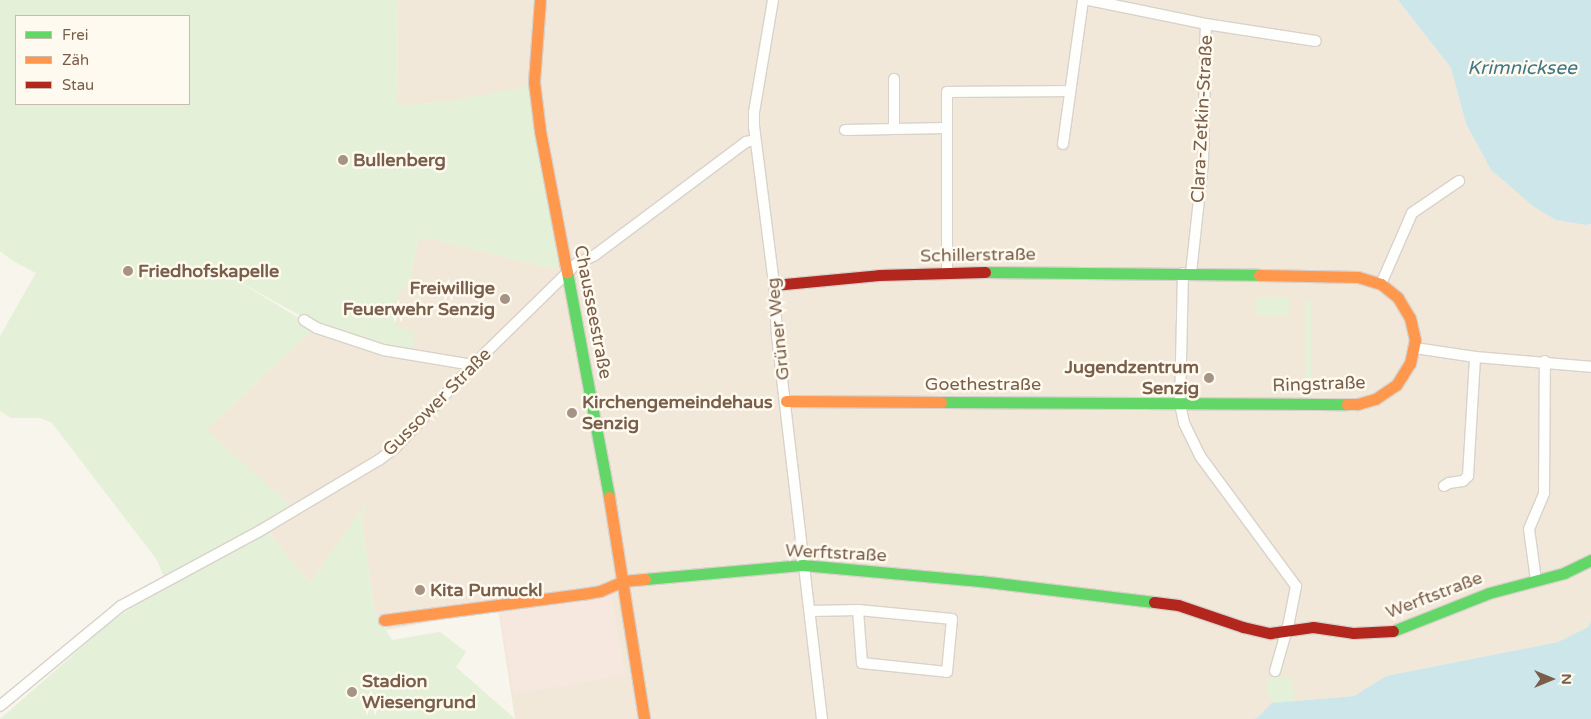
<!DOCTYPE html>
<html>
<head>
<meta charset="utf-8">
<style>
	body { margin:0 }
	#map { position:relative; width:1591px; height:719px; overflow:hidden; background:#f8f5ed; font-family:"Varela Round",sans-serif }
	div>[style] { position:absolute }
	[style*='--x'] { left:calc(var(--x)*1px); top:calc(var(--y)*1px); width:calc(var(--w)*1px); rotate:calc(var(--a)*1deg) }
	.residential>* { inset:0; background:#f1e8da }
	.commercial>* { inset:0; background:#f6e8de; transform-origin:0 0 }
	.green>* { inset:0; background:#e4f0d7; transform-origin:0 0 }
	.water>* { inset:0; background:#cde6ea }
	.roads { filter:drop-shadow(1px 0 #d8d2cb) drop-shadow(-1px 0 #d8d2cb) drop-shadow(0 1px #d8d2cb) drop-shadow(0 -1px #d8d2cb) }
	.street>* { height:10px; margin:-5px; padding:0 5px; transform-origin:5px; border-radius:5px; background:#fefefc }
	.fast>* { height:11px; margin:-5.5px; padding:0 5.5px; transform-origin:5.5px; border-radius:5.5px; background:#63d668 }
	.slow>* { height:11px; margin:-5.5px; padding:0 5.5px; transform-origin:5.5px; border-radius:5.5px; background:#ff974d }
	.jam>* { height:11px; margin:-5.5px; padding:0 5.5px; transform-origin:5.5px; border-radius:5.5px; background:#b3261e }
	.dots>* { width:14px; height:14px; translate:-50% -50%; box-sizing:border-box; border:2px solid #fffaf0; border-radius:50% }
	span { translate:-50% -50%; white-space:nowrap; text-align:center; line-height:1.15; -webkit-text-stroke:5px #fffaf0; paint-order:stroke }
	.street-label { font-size:18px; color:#795e4a }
	.poi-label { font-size:18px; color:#795e4a; font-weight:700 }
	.left { translate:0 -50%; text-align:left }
	.right { translate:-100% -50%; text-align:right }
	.water-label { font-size:19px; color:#3f7787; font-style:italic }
	.legend { position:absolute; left:15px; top:15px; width:175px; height:90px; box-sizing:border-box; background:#fffaf0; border:1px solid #c9bcae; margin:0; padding:6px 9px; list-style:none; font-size:15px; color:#795e4a }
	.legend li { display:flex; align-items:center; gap:10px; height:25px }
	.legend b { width:25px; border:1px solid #c9bcae }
	.north { position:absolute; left:1526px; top:654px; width:50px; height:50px; -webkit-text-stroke:4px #fffaf0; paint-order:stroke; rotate:90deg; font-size:14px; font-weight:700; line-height:20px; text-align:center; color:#795e4a }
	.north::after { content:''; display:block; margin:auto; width:18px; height:22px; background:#795e4a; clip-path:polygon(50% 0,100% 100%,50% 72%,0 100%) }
</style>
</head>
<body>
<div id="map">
	<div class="residential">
		<i style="clip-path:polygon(398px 0,1398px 0,1451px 68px,1466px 124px,1491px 170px,1534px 207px,1556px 220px,1585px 225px,1591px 224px,1591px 622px,1588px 627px,1558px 642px,1386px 676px,1354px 696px,1273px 703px,1257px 718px,1252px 719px,515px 719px,498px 609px,387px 630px,374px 610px,362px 519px,365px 504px,310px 583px,263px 525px,206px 430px,318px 325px,397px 326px,397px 297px,410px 279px,418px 238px,437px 240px,555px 269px,445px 102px,397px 106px)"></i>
	</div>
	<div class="commercial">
		<i style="left:611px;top:593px;width:83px;height:113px;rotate:80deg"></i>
	</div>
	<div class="green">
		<i style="clip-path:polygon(evenodd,0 0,398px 0,397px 106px,445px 102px,530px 86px,560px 259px,555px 269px,437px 240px,418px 238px,410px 279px,397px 298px,397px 326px,414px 332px,413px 350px,386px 346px,325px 329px,236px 280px,315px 328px,206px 430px,293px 507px,263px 525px,310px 583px,366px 502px,362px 519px,374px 610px,392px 640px,440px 632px,466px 652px,456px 667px,515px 719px,0 719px,114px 619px,167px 585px,157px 560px,52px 423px,40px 418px,11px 418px,0 411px,0 336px,36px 273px,13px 261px,0 251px,0 0,16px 16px,189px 16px,189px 104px,16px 104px,16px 16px)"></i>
		<i style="left:1255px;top:297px;width:34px;height:19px"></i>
		<i style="left:1305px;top:301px;width:6px;height:96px"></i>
		<i style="clip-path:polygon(1292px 677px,1294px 701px,1272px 703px,1267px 695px,1268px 678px)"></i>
	</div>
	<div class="water">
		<i style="clip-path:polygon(1398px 0,1591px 0,1591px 224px,1585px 225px,1556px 220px,1534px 207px,1491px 170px,1466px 124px,1451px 68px)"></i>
		<i style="clip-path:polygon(1591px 622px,1591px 719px,1252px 719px,1257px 718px,1272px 703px,1354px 696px,1386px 676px,1558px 642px,1588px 627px)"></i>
	</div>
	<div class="roads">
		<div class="street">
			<i style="--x:773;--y:0;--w:114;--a:99.6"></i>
			<i style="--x:754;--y:112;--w:14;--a:90"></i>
			<i style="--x:754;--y:126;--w:160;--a:82.8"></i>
			<i style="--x:774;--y:285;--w:51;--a:86.6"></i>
			<i style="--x:777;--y:336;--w:386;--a:83.3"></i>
			<i style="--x:1089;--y:0;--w:119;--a:11.6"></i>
			<i style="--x:1206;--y:24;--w:111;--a:8.8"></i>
			<i style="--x:894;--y:129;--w:50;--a:-90"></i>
			<i style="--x:845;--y:130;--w:101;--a:-1.1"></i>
			<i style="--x:1063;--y:144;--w:145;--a:-82.1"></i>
			<i style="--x:947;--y:272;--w:180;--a:-90"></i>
			<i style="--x:947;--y:92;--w:122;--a:-0.5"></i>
			<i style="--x:1183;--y:273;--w:131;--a:91.3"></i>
			<i style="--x:1180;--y:404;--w:19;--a:78"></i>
			<i style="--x:1184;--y:423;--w:37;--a:64"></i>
			<i style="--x:1200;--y:456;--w:162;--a:53.6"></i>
			<i style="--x:1296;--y:586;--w:37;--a:101"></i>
			<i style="--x:1289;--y:622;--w:51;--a:105.9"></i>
			<i style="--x:1191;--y:273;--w:112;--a:-83.8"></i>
			<i style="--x:1203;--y:162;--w:138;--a:-88.8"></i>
			<i style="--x:1381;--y:284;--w:77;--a:-66.4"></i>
			<i style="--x:1412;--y:213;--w:57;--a:-34.2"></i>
			<i style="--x:304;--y:320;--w:15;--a:32"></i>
			<i style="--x:317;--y:328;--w:70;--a:18.4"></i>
			<i style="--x:383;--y:350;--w:91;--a:9.5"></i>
			<i style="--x:1415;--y:348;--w:61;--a:8.5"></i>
			<i style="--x:1475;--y:357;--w:116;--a:4.9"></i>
			<i style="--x:1444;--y:486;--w:6;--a:-31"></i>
			<i style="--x:1449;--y:483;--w:14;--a:-8"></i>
			<i style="--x:1463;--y:481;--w:7;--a:-45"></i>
			<i style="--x:1468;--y:476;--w:119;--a:-86.6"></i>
			<i style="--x:1536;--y:580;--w:51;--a:-97.8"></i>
			<i style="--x:1529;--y:529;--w:39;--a:-67"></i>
			<i style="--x:1544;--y:493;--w:132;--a:-89.6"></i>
			<i style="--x:811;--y:611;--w:47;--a:-1.2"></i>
			<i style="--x:858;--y:610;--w:53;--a:85.7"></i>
			<i style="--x:862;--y:663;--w:85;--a:6"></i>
			<i style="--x:947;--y:672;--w:53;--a:-84.6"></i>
			<i style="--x:952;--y:619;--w:94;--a:-174.5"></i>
			<i style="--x:0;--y:706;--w:157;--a:-39.6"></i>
			<i style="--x:121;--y:606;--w:156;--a:-28.4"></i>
			<i style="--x:258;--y:532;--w:141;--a:-30.8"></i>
			<i style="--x:379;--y:460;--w:20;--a:-37"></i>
			<i style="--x:395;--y:448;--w:114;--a:-46.8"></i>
			<i style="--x:473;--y:365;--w:144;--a:-44.4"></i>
			<i style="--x:576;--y:264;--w:21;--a:-25"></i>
			<i style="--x:595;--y:255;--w:189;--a:-36.8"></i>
			<i style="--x:746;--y:142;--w:9;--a:-13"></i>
		</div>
		<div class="fast">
			<i style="--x:567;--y:272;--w:229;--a:79.4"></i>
			<i style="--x:985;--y:272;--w:274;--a:0.6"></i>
			<i style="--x:941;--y:402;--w:406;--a:0.3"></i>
			<i style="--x:645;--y:579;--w:159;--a:-5.1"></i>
			<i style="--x:803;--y:565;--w:178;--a:5.2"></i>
			<i style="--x:980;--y:581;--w:175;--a:6.9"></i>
			<i style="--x:1393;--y:631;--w:103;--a:-21.6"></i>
			<i style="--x:1489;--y:593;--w:78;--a:-14.9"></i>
			<i style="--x:1564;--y:573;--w:30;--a:-26"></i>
		</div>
		<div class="slow">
			<i style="--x:540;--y:0;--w:82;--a:94.2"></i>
			<i style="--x:534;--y:82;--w:49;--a:83"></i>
			<i style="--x:540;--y:131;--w:144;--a:79.2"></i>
			<i style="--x:1259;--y:275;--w:99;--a:1.2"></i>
			<i style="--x:1358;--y:277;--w:24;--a:17"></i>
			<i style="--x:1381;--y:284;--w:22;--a:39"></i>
			<i style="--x:1398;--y:298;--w:23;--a:59"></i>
			<i style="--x:1410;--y:318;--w:23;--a:77"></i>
			<i style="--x:1415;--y:340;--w:24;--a:102"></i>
			<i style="--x:1410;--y:363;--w:26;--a:122"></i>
			<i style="--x:1396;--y:385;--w:25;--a:146"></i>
			<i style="--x:1375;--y:399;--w:19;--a:164"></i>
			<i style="--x:1357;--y:404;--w:10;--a:180"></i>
			<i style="--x:786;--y:401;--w:155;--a:0.4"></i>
			<i style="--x:609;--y:497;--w:225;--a:81"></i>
			<i style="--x:384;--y:620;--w:200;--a:-7.5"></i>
			<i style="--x:582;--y:594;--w:18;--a:-9"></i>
			<i style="--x:600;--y:591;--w:25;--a:-23"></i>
			<i style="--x:623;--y:581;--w:22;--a:-5"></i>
		</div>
		<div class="jam">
			<i style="--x:774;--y:285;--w:105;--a:-5.4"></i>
			<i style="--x:879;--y:275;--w:106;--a:-1.6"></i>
			<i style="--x:1154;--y:602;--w:24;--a:7"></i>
			<i style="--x:1178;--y:605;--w:69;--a:18.7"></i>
			<i style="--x:1243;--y:627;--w:28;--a:13"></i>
			<i style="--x:1270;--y:633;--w:43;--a:-7.9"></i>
			<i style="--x:1313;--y:627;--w:40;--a:8.5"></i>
			<i style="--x:1353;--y:633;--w:40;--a:-2.9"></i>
		</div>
	</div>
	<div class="dots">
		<i style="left:343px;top:160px;background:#a59383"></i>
		<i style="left:128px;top:271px;background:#a59383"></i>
		<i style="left:505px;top:299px;background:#a59383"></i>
		<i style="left:1209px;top:378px;background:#a59383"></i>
		<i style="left:572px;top:413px;background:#a59383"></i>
		<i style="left:420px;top:590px;background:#a59383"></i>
		<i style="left:352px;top:692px;background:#a59383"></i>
	</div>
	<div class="street-label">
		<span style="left:1202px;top:119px;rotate:-87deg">Clara-Zetkin-Straße</span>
		<span style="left:978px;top:255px;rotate:-1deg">Schillerstraße</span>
		<span style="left:593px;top:312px;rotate:79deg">Chausseestraße</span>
		<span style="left:778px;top:329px;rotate:-96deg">Grüner Weg</span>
		<span style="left:983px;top:384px">Goethestraße</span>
		<span style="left:1319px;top:384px;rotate:-2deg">Ringstraße</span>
		<span style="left:437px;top:402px;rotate:-45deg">Gussower Straße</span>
		<span style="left:836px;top:553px;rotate:3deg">Werftstraße</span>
		<span style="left:1434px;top:595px;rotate:-21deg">Werftstraße</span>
	</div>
	<div class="poi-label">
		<span class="left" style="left:353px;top:160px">Bullenberg</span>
		<span class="left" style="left:138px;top:271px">Friedhofskapelle</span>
		<span class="right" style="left:495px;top:299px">Freiwillige<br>Feuerwehr Senzig</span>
		<span class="right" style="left:1199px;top:378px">Jugendzentrum<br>Senzig</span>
		<span class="left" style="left:582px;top:413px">Kirchengemeindehaus<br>Senzig</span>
		<span class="left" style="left:430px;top:590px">Kita Pumuckl</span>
		<span class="left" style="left:362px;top:692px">Stadion<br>Wiesengrund</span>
	</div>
	<div class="water-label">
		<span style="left:1522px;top:69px">Krimnicksee</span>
	</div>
	<ul class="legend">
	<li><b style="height:6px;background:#63d668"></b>Frei</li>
	<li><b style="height:6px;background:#ff974d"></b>Zäh</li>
	<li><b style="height:6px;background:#b3261e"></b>Stau</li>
	</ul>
	<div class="north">N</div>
</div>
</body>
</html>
